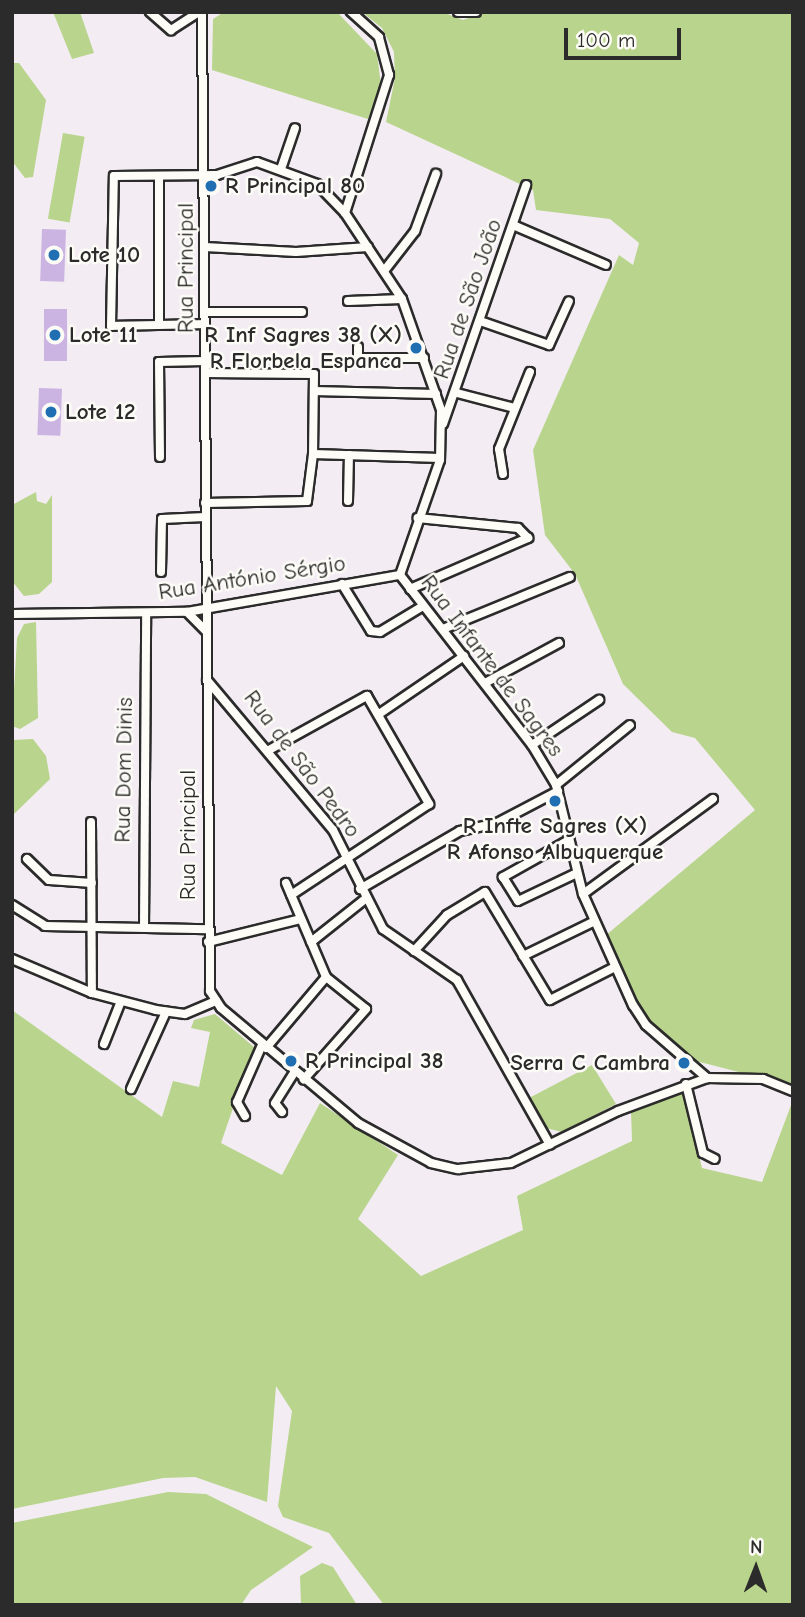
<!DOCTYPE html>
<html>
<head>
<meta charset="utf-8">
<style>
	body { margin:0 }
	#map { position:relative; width:805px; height:1617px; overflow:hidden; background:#f3edf3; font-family:"Comic Neue",sans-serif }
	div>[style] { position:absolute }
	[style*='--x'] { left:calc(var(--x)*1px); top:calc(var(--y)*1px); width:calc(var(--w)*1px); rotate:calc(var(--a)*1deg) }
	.green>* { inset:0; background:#b9d48c; transform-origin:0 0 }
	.building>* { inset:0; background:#cbb3e2; transform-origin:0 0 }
	.roads { filter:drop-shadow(2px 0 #2b2b2b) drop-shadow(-2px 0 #2b2b2b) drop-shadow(0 2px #2b2b2b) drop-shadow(0 -2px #2b2b2b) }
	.minor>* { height:8px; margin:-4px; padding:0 4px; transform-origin:4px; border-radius:4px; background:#fdfcf7 }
	.dots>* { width:19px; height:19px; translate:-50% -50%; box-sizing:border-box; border:4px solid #fdfcf7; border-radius:50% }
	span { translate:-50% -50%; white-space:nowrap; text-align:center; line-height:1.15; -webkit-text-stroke:5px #fdfcf7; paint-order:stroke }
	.poi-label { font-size:23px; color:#2b2b2b; font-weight:700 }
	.left { translate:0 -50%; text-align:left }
	.right { translate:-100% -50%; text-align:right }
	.street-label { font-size:23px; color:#2b2b2b }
	.frame { position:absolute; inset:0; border:14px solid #2b2b2b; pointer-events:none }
	.north { position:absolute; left:721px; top:1533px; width:70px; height:70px; -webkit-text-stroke:5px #fdfcf7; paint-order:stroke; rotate:1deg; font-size:19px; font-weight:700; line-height:28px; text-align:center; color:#2b2b2b }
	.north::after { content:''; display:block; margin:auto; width:24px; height:32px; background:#2b2b2b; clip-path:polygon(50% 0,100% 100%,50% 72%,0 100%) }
	.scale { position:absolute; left:564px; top:28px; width:117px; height:32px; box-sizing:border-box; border:4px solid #2b2b2b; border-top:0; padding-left:9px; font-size:21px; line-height:24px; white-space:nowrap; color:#2b2b2b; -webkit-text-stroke:5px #fdfcf7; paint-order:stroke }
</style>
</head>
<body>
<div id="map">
	<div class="green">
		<i style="clip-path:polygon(53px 12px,80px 12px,94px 53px,72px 59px)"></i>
		<i style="clip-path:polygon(224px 12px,337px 12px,377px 54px,381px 85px,368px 119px,212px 70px,213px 19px)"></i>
		<i style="clip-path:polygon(362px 12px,442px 12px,463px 20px,485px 12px,793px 12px,793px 1086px,696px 1061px,652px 1024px,634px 1000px,605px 936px,755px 810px,695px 738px,672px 732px,623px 684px,575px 574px,545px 535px,533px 450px,619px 255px,633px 265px,639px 243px,610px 219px,536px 210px,533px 190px,386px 122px,395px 78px,394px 52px,382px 28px)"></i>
		<i style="clip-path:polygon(12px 63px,19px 63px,46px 100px,33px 177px,25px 178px,12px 161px)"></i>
		<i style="left:63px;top:133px;width:22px;height:87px;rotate:10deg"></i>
		<i style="clip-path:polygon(36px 492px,37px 501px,46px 504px,52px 495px,52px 582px,39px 594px,24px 596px,12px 581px,12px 505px)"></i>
		<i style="clip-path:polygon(36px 622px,38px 718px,20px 729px,12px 726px,17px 638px,24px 624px)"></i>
		<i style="clip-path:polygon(33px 739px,46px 756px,50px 779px,12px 816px,12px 740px)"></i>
		<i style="clip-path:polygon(12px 1010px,162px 1117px,173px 1081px,199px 1087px,210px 1032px,191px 1028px,194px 1020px,215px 1014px,254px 1047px,221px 1143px,282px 1175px,320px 1103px,398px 1155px,358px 1219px,421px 1276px,523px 1230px,517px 1196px,632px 1141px,631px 1111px,684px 1091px,702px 1168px,762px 1182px,793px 1100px,793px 1605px,384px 1605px,329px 1533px,283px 1517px,278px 1506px,292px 1411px,276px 1386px,267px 1502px,195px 1477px,163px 1478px,12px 1509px)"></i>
		<i style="clip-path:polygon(592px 1065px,616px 1104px,562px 1132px,546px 1128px,529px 1098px)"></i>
		<i style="clip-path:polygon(168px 1492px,206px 1494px,313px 1547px,251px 1590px,241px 1605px,12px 1605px,12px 1523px)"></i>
		<i style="clip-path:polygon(322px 1563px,333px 1567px,357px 1605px,301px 1605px,300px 1576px)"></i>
	</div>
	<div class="building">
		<i style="left:42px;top:229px;width:24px;height:52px;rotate:2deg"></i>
		<i style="left:44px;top:309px;width:23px;height:52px"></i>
		<i style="left:39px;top:388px;width:23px;height:47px;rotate:2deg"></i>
	</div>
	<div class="roads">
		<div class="minor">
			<i style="--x:150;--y:12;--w:28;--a:41"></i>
			<i style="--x:171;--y:30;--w:33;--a:-33"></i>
			<i style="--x:202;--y:12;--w:979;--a:89.53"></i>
			<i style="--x:210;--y:991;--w:20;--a:57"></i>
			<i style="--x:221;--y:1008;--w:179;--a:40"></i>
			<i style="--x:358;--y:1123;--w:83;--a:28.7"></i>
			<i style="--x:431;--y:1163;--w:28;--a:13"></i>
			<i style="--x:458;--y:1169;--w:53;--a:-6.5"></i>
			<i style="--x:511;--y:1163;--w:119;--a:-25.9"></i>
			<i style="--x:618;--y:1111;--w:95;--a:-20.3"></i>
			<i style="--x:707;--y:1078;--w:56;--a:1"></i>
			<i style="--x:763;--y:1079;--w:32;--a:22"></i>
			<i style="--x:458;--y:12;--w:18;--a:0"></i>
			<i style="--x:281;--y:169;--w:43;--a:-71.1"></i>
			<i style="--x:345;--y:213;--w:145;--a:-72.3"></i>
			<i style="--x:389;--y:75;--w:39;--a:-105"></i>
			<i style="--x:379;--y:37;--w:38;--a:-138"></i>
			<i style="--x:513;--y:225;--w:101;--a:23.3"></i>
			<i style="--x:205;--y:247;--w:91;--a:3.1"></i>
			<i style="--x:296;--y:252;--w:72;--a:-4"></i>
			<i style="--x:384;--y:271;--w:51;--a:-52.2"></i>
			<i style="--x:415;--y:231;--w:61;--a:-69.8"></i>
			<i style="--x:348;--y:301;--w:54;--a:-2.1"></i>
			<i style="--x:205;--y:312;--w:97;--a:0"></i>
			<i style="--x:483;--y:322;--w:70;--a:19.2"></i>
			<i style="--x:549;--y:345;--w:48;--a:-65.6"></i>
			<i style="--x:205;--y:324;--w:94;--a:178.8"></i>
			<i style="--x:111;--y:326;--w:150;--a:-88.9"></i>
			<i style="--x:114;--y:176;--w:103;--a:-0.6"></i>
			<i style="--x:217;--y:175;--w:42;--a:-18"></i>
			<i style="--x:257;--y:162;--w:64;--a:20.1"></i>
			<i style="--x:317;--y:184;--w:40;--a:46"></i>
			<i style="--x:345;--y:213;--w:103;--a:56.5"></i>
			<i style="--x:402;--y:299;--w:118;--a:70.6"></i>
			<i style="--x:441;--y:410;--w:50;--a:91.1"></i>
			<i style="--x:440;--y:460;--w:122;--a:109.2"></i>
			<i style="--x:400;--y:575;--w:215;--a:52.2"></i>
			<i style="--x:532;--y:745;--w:47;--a:59"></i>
			<i style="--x:556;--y:785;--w:112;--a:76.1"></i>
			<i style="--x:583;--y:894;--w:122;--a:65.8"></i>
			<i style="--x:633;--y:1005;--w:24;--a:57"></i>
			<i style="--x:646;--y:1025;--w:81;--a:41"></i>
			<i style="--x:159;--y:325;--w:149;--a:-90"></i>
			<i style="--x:358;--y:347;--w:11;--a:90"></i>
			<i style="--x:358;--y:358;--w:66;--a:0"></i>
			<i style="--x:205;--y:373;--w:109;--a:0.5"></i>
			<i style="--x:314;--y:374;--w:80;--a:90.7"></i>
			<i style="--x:313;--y:454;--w:127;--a:1.8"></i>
			<i style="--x:314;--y:391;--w:122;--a:1.4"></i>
			<i style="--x:457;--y:393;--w:59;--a:14.7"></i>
			<i style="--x:443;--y:424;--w:253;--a:-70.8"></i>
			<i style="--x:160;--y:457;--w:95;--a:-90.6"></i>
			<i style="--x:159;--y:362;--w:46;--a:-1.2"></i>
			<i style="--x:503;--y:474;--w:25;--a:-99"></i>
			<i style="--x:499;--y:449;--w:83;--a:-68.1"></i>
			<i style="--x:348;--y:501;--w:46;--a:-88.8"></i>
			<i style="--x:205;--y:503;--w:102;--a:-1.1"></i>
			<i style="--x:307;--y:501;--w:47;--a:-82.7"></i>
			<i style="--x:161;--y:572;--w:53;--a:-88.9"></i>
			<i style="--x:162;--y:519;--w:43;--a:-2.7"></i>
			<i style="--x:342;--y:584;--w:55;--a:58.3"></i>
			<i style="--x:371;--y:631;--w:9;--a:6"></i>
			<i style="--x:380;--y:632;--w:50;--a:-31.2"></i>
			<i style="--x:410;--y:589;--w:129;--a:-23.4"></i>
			<i style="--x:528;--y:538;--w:14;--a:-135"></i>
			<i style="--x:518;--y:528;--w:101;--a:-174.3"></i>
			<i style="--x:187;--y:612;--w:28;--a:45"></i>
			<i style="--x:12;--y:614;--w:175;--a:-0.7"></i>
			<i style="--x:187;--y:612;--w:216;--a:-9.9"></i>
			<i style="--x:443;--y:629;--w:137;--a:-22.3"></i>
			<i style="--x:207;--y:680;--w:196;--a:50"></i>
			<i style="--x:333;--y:830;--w:111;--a:63.2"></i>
			<i style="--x:383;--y:929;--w:90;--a:34.6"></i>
			<i style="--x:457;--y:980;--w:189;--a:60.6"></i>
			<i style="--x:485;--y:683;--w:84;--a:-28.4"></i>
			<i style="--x:379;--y:714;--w:103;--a:-34.3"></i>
			<i style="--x:532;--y:745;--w:81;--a:-33.9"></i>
			<i style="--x:269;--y:750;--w:112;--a:-28.9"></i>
			<i style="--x:367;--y:696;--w:125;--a:60.1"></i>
			<i style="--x:429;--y:804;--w:165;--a:146.6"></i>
			<i style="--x:556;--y:785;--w:95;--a:-39"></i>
			<i style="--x:91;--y:822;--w:171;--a:89.7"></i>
			<i style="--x:569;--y:840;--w:76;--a:150.7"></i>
			<i style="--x:503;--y:877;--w:28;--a:58"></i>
			<i style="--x:518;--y:901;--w:65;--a:-25.4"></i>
			<i style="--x:27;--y:859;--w:30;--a:44"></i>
			<i style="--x:49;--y:880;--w:43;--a:4"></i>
			<i style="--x:286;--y:883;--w:102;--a:66.9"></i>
			<i style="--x:326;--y:977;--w:51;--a:38.7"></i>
			<i style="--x:366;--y:1009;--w:94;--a:131.5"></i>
			<i style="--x:360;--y:889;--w:116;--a:-30.1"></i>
			<i style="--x:460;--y:831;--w:38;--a:-12"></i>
			<i style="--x:497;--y:823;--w:69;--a:-27.7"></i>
			<i style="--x:583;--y:894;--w:161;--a:-36.2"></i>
			<i style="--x:12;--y:905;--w:39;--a:32"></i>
			<i style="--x:45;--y:926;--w:163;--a:1.1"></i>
			<i style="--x:144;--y:927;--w:314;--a:-89.6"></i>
			<i style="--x:208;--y:942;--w:95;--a:-14"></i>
			<i style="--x:311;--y:942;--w:69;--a:-38.5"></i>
			<i style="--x:414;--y:951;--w:49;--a:-47.5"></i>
			<i style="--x:447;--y:915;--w:44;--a:-31.2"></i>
			<i style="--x:485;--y:892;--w:126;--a:59"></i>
			<i style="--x:550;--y:1000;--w:71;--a:-26.9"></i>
			<i style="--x:523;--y:956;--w:78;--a:-25.9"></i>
			<i style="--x:12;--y:959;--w:87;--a:23"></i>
			<i style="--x:92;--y:993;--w:66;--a:14.9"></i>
			<i style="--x:156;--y:1010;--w:29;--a:8"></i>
			<i style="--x:185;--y:1014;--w:34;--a:-23"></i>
			<i style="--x:104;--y:1044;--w:46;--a:-68.4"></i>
			<i style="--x:266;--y:1048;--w:93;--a:-49.8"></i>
			<i style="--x:686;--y:1084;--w:71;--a:76.2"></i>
			<i style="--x:703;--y:1153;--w:13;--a:27"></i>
			<i style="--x:131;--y:1089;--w:85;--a:-65.6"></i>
			<i style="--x:282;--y:1112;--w:11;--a:-128"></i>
			<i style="--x:275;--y:1103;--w:38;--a:-58"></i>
			<i style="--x:245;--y:1116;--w:16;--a:-120"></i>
			<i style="--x:237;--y:1102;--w:62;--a:-66.3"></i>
		</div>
	</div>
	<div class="dots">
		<i style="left:211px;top:186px;background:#1f6fb2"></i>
		<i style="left:54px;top:255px;background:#1f6fb2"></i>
		<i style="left:55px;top:335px;background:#1f6fb2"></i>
		<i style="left:416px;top:348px;background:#1f6fb2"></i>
		<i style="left:51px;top:412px;background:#1f6fb2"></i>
		<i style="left:555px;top:801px;background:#1f6fb2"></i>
		<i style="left:291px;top:1061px;background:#1f6fb2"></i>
		<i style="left:684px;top:1063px;background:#1f6fb2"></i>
	</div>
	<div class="poi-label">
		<span class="left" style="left:225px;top:186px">R Principal 80</span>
		<span class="left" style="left:68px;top:255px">Lote 10</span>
		<span class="left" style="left:69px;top:335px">Lote 11</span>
		<span class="right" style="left:402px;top:348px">R Inf Sagres 38 (X)<br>R Florbela Espanca</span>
		<span class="left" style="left:65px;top:412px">Lote 12</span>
		<span style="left:555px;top:839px">R Infte Sagres (X)<br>R Afonso Albuquerque</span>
		<span class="left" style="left:305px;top:1061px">R Principal 38</span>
		<span class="right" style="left:670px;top:1063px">Serra C Cambra</span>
	</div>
	<div class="street-label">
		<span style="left:186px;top:268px;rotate:-90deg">Rua Principal</span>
		<span style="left:468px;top:299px;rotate:-71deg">Rua de São João</span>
		<span style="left:252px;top:578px;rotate:-9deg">Rua António Sérgio</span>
		<span style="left:492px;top:666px;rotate:53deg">Rua Infante de Sagres</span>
		<span style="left:302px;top:764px;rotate:53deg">Rua de São Pedro</span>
		<span style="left:124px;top:770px;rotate:-89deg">Rua Dom Dinis</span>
		<span style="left:188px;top:835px;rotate:-90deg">Rua Principal</span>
	</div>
	<div class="frame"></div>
	<div class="north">N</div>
	<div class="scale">100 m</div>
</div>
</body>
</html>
